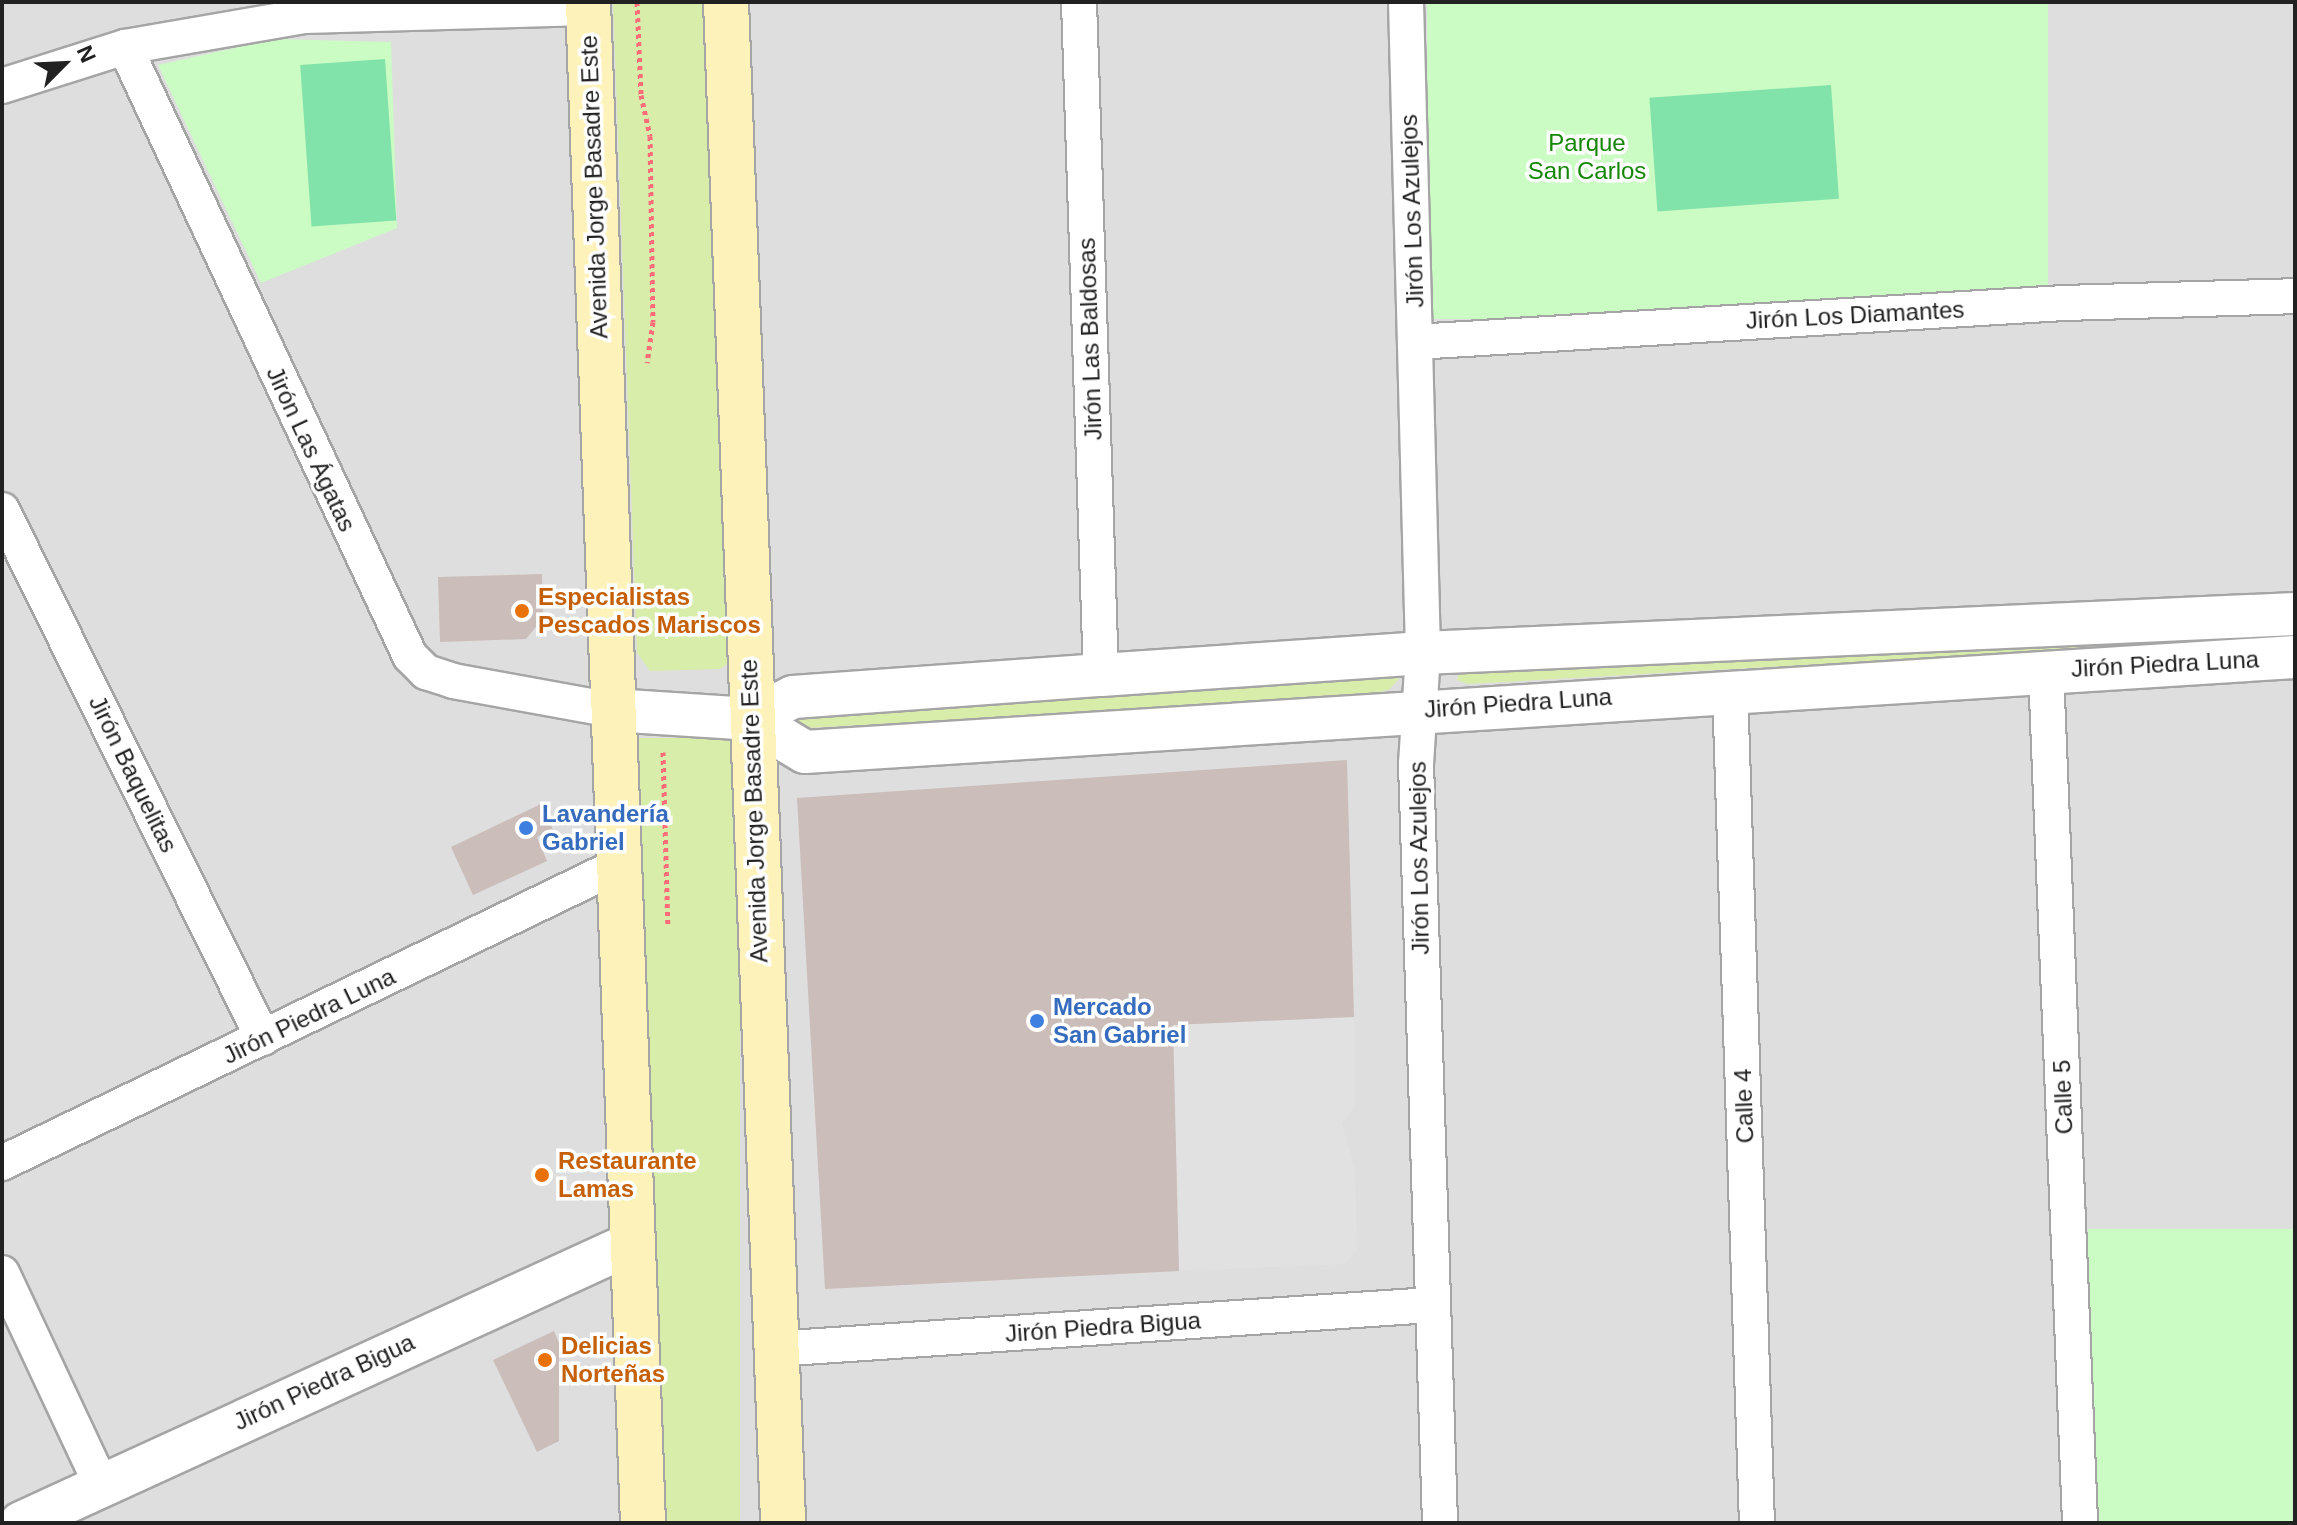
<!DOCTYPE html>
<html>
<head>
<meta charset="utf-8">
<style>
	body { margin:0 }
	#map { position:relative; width:2297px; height:1525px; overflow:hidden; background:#f2ece7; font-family:Arial,sans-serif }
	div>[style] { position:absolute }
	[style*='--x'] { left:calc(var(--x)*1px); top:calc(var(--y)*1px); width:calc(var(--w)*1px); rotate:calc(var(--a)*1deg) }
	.residential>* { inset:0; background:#dfdede; transform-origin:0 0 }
	.grass>* { inset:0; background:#d9edab; transform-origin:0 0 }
	.park>* { inset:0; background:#cafcc3; transform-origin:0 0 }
	.pitch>* { inset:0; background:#82e3aa; transform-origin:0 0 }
	.parking>* { inset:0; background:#e1e1e1 }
	.building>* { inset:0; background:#cabdba }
	.path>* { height:5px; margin-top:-2.5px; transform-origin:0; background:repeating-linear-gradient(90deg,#ff6b79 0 4px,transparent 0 8px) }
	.roads { filter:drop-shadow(2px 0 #a5a5a5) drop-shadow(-2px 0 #a5a5a5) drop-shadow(0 2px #a5a5a5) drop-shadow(0 -2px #a5a5a5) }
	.minor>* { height:34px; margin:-17px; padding:0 17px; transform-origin:17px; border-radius:17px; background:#fff }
	.tertiary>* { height:42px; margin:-21px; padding:0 21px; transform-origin:21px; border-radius:21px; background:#fff }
	.secondary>* { height:44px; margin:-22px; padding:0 22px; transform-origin:22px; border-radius:22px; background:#fdf3ba }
	.dots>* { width:22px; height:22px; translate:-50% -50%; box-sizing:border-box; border:4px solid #fff; border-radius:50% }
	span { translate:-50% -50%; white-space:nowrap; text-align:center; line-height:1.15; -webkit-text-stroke:7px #fff; paint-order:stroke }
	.park-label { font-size:24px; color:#168707 }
	.street-label { font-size:24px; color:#212121 }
	.food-label { font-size:24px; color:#c56008; font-weight:700 }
	.left { translate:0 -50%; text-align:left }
	.shop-label { font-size:24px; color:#366cbe; font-weight:700 }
	.frame { position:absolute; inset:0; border:4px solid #212121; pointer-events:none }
	.north { position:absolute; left:24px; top:24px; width:80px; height:80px; -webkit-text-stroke:6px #fff; paint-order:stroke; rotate:66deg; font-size:22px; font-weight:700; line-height:32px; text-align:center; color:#212121 }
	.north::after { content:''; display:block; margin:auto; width:28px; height:36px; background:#212121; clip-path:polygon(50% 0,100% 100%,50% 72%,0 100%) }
</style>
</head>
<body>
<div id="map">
	<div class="residential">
		<i style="left:2px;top:2px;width:2293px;height:1521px"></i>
	</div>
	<div class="grass">
		<i style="clip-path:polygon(613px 2px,707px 2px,736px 658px,720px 669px,650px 671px,637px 653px)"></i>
		<i style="clip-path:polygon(2295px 616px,2295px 637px,1468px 684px,1457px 680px,1460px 671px)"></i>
		<i style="clip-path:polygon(1387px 674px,1399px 679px,1390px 689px,1360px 698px,806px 728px,792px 718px,807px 708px)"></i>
		<i style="left:639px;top:738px;width:101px;height:785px"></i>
	</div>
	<div class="park">
		<i style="left:1427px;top:2px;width:621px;height:317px"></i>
		<i style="clip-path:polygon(275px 39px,391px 42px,397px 228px,261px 283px,158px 65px)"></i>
		<i style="left:2295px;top:1229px;width:294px;height:207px;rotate:90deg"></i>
	</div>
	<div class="pitch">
		<i style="left:385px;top:59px;width:162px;height:85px;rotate:86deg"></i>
		<i style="left:1831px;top:85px;width:114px;height:182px;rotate:86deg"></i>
	</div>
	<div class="parking">
		<i style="clip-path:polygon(1354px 1017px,1355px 1106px,1342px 1123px,1355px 1170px,1357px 1250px,1344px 1264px,1179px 1271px,1173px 1025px)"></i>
	</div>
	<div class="building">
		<i style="clip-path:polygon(542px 574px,543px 618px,526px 639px,440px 642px,438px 577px)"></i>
		<i style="clip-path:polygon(1347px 760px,1354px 1017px,1173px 1025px,1179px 1271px,825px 1289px,797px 798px)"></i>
		<i style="clip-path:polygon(541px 804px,553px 830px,537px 837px,547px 861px,473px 895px,451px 847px)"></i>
		<i style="clip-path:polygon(554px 1331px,559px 1343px,559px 1441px,537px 1452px,493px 1360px)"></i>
	</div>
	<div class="path">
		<i style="--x:637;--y:2;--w:93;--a:87.5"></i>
		<i style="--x:641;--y:95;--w:42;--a:77.6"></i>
		<i style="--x:650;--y:136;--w:186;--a:89.1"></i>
		<i style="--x:653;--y:322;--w:41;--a:98.3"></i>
		<i style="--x:663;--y:752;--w:174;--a:88.4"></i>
	</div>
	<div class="roads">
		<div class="minor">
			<i style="--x:1079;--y:2;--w:673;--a:88.13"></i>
			<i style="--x:1406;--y:2;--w:651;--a:88.5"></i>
			<i style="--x:1423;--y:653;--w:110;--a:93.6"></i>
			<i style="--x:1416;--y:763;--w:760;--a:88.19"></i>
			<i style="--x:125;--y:47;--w:672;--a:64.92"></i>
			<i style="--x:410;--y:656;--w:23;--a:45"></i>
			<i style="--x:426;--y:672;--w:28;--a:18"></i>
			<i style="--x:453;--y:681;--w:162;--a:10.3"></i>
			<i style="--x:2;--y:86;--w:129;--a:-17.6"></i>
			<i style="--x:125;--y:47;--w:182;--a:-9.8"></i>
			<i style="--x:304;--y:16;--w:284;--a:-1.6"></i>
			<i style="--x:1415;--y:342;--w:650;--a:-3.44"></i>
			<i style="--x:2064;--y:303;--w:231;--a:-1.7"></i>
			<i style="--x:2;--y:510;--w:589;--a:63.7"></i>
			<i style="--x:2046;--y:671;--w:853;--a:87.71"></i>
			<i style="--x:1730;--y:689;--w:834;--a:88.15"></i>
			<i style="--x:2;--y:1163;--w:681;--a:-25.77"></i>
			<i style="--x:2;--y:1273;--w:233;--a:64.9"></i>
			<i style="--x:774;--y:1349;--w:658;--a:-3.83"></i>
		</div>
		<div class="tertiary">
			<i style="--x:612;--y:710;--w:138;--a:3.7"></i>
			<i style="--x:750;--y:719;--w:64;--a:31"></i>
			<i style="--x:805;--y:752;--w:1493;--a:-3.65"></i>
			<i style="--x:750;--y:719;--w:48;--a:-27.1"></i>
			<i style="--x:793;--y:697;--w:309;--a:-4.1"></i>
			<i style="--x:1101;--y:675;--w:323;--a:-3.9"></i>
			<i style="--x:1423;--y:653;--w:873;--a:-2.56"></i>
			<i style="--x:21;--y:1523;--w:670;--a:-24.61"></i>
		</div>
		<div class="secondary">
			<i style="--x:588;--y:2;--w:1522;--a:87.93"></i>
			<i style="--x:726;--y:2;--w:1522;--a:87.85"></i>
		</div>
	</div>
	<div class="dots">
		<i style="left:522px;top:611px;background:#e8710a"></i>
		<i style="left:526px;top:828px;background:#3f7fe0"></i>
		<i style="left:1037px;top:1021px;background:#3f7fe0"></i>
		<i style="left:542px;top:1175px;background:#e8710a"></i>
		<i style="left:545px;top:1360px;background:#e8710a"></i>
	</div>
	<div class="park-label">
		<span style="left:1587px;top:157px">Parque<br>San Carlos</span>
	</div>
	<div class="street-label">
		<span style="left:594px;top:187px;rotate:-92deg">Avenida Jorge Basadre Este</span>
		<span style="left:1412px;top:211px;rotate:-92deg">Jirón Los Azulejos</span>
		<span style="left:1855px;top:315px;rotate:-3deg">Jirón Los Diamantes</span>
		<span style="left:1090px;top:339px;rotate:-92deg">Jirón Las Baldosas</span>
		<span style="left:311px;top:449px;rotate:65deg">Jirón Las Ágatas</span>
		<span style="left:2165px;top:664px;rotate:-3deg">Jirón Piedra Luna</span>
		<span style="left:1518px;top:703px;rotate:-4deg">Jirón Piedra Luna</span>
		<span style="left:133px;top:774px;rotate:64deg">Jirón Baquelitas</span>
		<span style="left:754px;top:811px;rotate:-92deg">Avenida Jorge Basadre Este</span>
		<span style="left:1419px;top:858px;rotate:-91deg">Jirón Los Azulejos</span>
		<span style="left:309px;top:1016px;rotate:-26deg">Jirón Piedra Luna</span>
		<span style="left:2063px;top:1097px;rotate:-92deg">Calle 5</span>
		<span style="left:1744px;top:1106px;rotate:-92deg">Calle 4</span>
		<span style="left:1103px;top:1327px;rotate:-4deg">Jirón Piedra Bigua</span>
		<span style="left:324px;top:1382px;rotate:-25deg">Jirón Piedra Bigua</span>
	</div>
	<div class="food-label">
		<span class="left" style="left:538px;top:611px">Especialistas<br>Pescados Mariscos</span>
		<span class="left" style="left:558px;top:1175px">Restaurante<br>Lamas</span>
		<span class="left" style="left:561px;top:1360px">Delicias<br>Norteñas</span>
	</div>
	<div class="shop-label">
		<span class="left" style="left:542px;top:828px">Lavandería<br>Gabriel</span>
		<span class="left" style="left:1053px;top:1021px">Mercado<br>San Gabriel</span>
	</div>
	<div class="frame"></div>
	<div class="north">N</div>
</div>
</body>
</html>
